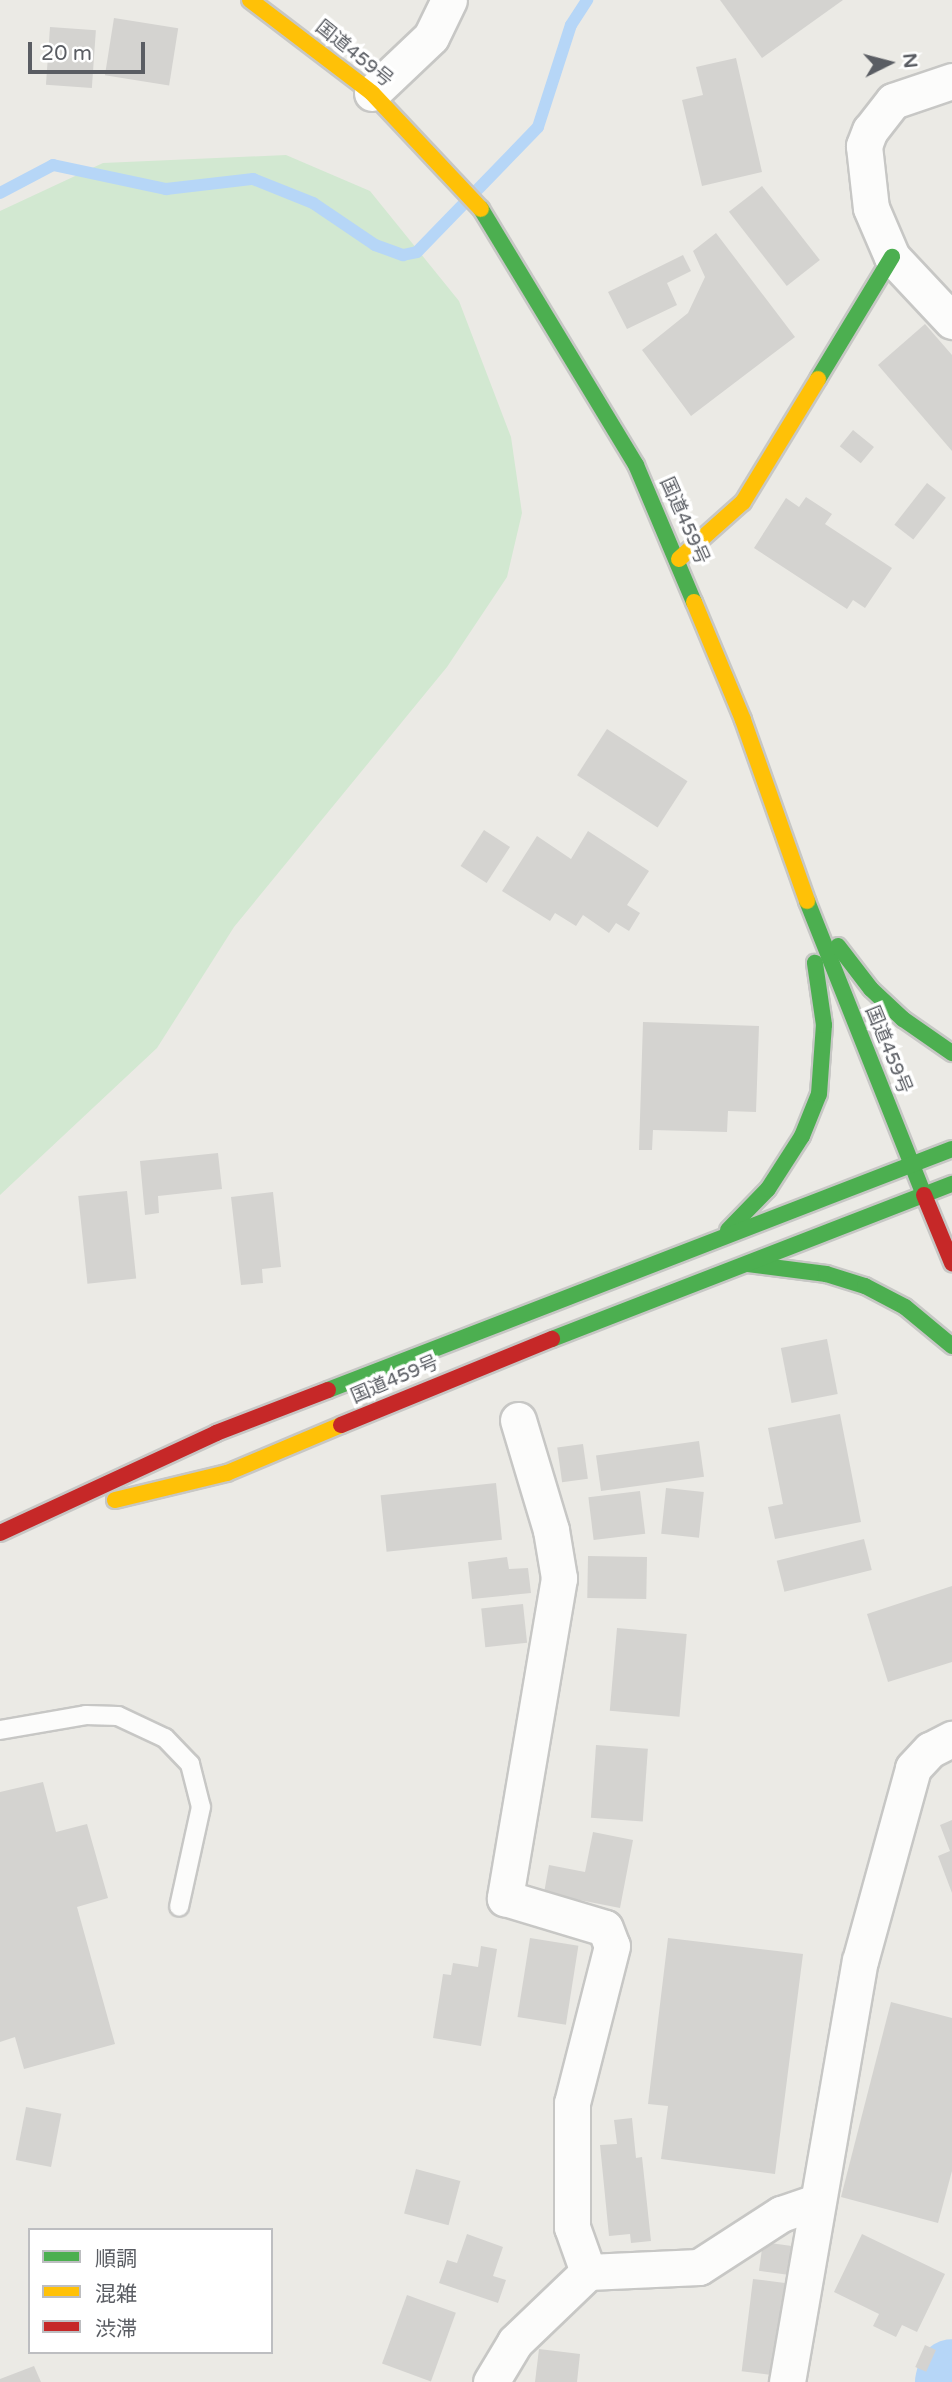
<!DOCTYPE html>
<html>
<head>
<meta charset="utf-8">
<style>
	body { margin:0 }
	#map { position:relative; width:952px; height:2382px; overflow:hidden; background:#ebeae5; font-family:"Varela Round","Noto Sans JP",sans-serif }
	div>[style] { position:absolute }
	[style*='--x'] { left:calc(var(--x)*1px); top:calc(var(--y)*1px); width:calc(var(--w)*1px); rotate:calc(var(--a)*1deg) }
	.green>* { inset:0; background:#d2e8d1 }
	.stream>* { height:12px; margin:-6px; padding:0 6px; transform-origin:6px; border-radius:6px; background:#b6d6f7 }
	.river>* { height:70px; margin:-35px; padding:0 35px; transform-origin:35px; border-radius:35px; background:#b6d6f7 }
	.building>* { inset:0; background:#d4d3d0; transform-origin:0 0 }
	.roads { filter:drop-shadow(2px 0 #c7c7c5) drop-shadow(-2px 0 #c7c7c5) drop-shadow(0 2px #c7c7c5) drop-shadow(0 -2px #c7c7c5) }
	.lane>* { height:18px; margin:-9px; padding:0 9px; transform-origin:9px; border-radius:9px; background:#fcfcfb }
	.street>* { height:35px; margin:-17.5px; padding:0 17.5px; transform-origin:17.5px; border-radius:17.5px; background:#fcfcfb }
	.fast>* { height:16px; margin:-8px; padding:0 8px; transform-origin:8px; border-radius:8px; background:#4caf50 }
	.slow>* { height:16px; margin:-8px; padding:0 8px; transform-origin:8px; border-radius:8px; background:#ffc107 }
	.jam>* { height:16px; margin:-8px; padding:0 8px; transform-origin:8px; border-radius:8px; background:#c62828 }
	span { translate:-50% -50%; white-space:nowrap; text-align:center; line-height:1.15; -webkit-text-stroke:7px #fff; paint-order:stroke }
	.street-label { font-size:19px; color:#5a5d63 }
	.legend { position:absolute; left:28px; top:2228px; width:245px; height:126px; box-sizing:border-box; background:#fff; border:2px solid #bdbec1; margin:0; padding:9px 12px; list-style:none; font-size:21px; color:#5a5d63 }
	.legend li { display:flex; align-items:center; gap:14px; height:35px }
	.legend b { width:35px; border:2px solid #bdbec1 }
	.north { position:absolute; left:854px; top:28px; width:70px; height:70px; -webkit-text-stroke:5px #fff; paint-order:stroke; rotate:84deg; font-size:19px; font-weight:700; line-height:28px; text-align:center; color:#5a5d63 }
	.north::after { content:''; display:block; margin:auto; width:24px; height:32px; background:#5a5d63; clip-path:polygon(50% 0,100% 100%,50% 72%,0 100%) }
	.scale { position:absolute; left:28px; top:42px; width:117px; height:32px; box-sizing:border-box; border:4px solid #5a5d63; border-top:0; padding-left:9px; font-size:21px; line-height:24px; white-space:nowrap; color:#5a5d63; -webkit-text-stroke:5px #fff; paint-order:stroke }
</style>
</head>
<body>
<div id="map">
	<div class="green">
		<i style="clip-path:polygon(286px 155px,370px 191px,459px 301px,511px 437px,522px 513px,507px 577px,447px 667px,234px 927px,157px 1048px,0 1195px,0 211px,103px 163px)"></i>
	</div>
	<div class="stream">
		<i style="--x:0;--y:193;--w:60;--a:-27.8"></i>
		<i style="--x:53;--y:165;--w:116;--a:12"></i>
		<i style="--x:166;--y:189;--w:88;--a:-6.6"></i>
		<i style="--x:253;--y:179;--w:65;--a:21.8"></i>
		<i style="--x:313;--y:203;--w:75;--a:34.1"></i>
		<i style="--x:375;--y:245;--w:30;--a:20"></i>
		<i style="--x:403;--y:255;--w:14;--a:-12"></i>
		<i style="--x:417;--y:252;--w:174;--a:-45.9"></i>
		<i style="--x:538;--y:127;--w:107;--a:-72.1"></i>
		<i style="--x:571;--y:25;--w:30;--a:-57"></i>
	</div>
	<div class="river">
		<i style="--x:950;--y:2382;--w:8;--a:-76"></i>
	</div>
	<div class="building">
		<i style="clip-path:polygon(720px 0,843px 0,762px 58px)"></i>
		<i style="left:114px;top:18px;width:65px;height:58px;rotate:9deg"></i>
		<i style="left:50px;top:27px;width:46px;height:58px;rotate:4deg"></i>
		<i style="clip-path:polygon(736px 58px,762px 172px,702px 186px,682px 100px,703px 95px,696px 67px)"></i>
		<i style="left:762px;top:186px;width:94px;height:42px;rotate:52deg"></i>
		<i style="clip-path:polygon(716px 233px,795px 337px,691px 416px,642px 350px,688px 313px,705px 277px,693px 251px)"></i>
		<i style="clip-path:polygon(683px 255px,691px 271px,667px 283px,677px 305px,627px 329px,608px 292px)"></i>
		<i style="clip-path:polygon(925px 324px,952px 355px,952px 451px,878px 365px)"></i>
		<i style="left:853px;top:430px;width:27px;height:21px;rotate:39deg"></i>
		<i style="left:927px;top:483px;width:24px;height:53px;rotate:38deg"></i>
		<i style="clip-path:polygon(806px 497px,832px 514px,825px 524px,892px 568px,865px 608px,853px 600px,847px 609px,754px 548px,786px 498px,799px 507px)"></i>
		<i style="left:607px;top:729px;width:96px;height:55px;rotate:33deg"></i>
		<i style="left:484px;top:830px;width:31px;height:43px;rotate:33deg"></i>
		<i style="clip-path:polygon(588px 831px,649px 871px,627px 905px,640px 913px,629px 931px,616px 923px,609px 933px,583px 915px,576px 926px,555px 913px,550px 921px,502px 891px,537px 836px,571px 859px)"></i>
		<i style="clip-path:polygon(643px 1022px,759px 1026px,756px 1112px,728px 1111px,727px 1132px,653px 1130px,652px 1150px,639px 1150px)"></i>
		<i style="clip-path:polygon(218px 1153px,222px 1189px,158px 1196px,159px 1213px,145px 1215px,140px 1161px)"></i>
		<i style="left:127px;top:1191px;width:88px;height:49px;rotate:84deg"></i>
		<i style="clip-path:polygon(273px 1192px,281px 1267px,262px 1269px,263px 1283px,241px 1285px,231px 1197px)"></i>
		<i style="left:827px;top:1339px;width:56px;height:47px;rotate:79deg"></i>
		<i style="clip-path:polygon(840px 1414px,861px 1522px,775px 1539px,768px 1507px,783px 1504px,768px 1428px)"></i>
		<i style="left:699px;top:1441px;width:36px;height:104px;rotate:82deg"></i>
		<i style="left:583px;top:1444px;width:35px;height:26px;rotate:82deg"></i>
		<i style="left:496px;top:1483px;width:57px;height:116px;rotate:84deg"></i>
		<i style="left:666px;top:1488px;width:38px;height:46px;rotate:6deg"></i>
		<i style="left:640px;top:1491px;width:43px;height:52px;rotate:83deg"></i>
		<i style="left:864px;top:1539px;width:32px;height:90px;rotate:76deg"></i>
		<i style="left:588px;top:1556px;width:59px;height:42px;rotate:1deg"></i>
		<i style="clip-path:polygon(507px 1557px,509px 1569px,528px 1568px,531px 1593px,472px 1599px,468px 1562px)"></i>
		<i style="clip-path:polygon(952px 1586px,952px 1662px,888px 1682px,867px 1614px)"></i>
		<i style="left:523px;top:1604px;width:39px;height:42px;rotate:84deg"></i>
		<i style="left:617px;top:1628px;width:70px;height:83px;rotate:5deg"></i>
		<i style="left:596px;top:1745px;width:52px;height:73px;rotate:4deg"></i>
		<i style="clip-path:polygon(43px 1782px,56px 1832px,87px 1824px,108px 1898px,77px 1907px,115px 2044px,24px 2069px,15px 2037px,0 2042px,0 1792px)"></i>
		<i style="clip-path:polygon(952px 1820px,952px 1893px,938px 1856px,950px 1851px,940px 1825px)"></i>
		<i style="clip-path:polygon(593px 1832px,633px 1840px,620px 1908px,544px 1893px,549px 1865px,585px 1872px)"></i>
		<i style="left:530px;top:1938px;width:49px;height:80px;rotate:9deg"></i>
		<i style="clip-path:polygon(668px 1938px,803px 1954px,775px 2174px,661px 2159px,668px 2106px,648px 2104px)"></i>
		<i style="clip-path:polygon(481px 1946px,497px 1949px,481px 2046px,433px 2038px,443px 1974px,451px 1975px,453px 1963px,478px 1967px)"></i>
		<i style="clip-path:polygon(891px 2002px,952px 2018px,952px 2171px,938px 2223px,841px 2197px)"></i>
		<i style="left:26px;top:2107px;width:36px;height:54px;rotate:11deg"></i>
		<i style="clip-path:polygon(632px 2118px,636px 2158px,642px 2157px,651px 2241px,631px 2243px,630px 2234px,609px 2236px,600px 2145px,617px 2144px,614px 2120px)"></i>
		<i style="left:416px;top:2169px;width:46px;height:46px;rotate:15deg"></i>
		<i style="clip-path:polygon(467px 2234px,503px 2247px,493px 2276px,506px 2280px,498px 2303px,439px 2283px,447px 2260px,457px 2263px)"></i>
		<i style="clip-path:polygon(862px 2234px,945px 2274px,917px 2332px,902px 2325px,896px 2337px,873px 2326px,879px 2314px,834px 2292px)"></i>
		<i style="left:763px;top:2242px;width:29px;height:29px;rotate:8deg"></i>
		<i style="left:753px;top:2279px;width:32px;height:93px;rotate:7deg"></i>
		<i style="left:407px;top:2295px;width:52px;height:73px;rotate:20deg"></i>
		<i style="left:925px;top:2345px;width:12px;height:24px;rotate:24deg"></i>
		<i style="clip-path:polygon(539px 2349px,580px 2354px,577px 2382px,535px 2382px)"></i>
		<i style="clip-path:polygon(34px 2366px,41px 2382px,0 2382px,0 2379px)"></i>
	</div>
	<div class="roads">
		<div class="lane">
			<i style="--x:0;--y:1730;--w:87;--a:-9.9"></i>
			<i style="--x:86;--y:1715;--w:32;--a:2"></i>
			<i style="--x:118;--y:1716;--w:52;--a:25.1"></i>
			<i style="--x:165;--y:1738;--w:36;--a:46"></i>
			<i style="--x:190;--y:1764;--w:44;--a:75.7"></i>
			<i style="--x:201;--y:1807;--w:102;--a:102.4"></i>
		</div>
		<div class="street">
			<i style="--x:952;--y:81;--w:62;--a:161.3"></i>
			<i style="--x:893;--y:101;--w:37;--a:128"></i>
			<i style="--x:870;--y:130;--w:17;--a:111"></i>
			<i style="--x:864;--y:146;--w:62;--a:83.6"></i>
			<i style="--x:871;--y:208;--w:53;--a:66.8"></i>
			<i style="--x:892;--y:257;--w:88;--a:46.8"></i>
			<i style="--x:372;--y:93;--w:81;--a:-43.5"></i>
			<i style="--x:431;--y:37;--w:41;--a:-64.1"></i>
			<i style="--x:518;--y:1420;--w:115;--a:73.3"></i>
			<i style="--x:551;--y:1530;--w:49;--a:80.5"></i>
			<i style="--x:559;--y:1578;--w:325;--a:99.6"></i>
			<i style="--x:505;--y:1898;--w:104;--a:16.7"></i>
			<i style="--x:605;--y:1928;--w:19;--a:69"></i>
			<i style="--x:612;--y:1946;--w:162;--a:104.3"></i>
			<i style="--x:572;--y:2103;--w:124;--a:90"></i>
			<i style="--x:572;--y:2227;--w:48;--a:70.4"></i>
			<i style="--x:491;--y:2382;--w:47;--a:-59"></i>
			<i style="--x:515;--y:2342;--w:101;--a:-43.8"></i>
			<i style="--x:588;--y:2272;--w:111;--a:-2.6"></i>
			<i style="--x:699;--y:2267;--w:98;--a:-32.9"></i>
			<i style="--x:781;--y:2214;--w:37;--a:-19"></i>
			<i style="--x:787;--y:2382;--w:427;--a:-80.2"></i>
			<i style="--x:860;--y:1961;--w:200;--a:-74.6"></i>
			<i style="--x:913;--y:1768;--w:25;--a:-47"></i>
			<i style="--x:930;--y:1750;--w:25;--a:-27"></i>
		</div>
		<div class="fast">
			<i style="--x:481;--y:209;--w:299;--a:58.8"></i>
			<i style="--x:636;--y:465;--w:149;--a:67.1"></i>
			<i style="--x:818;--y:379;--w:143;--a:-58.8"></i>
			<i style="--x:807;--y:901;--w:316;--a:68.3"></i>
			<i style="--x:838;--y:946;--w:54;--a:52.5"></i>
			<i style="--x:871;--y:989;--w:44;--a:43.2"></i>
			<i style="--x:903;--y:1019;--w:60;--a:34.8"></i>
			<i style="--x:728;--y:1230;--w:57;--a:-45.7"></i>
			<i style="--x:768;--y:1189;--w:63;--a:-57.3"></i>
			<i style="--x:802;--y:1136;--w:45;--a:-68"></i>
			<i style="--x:819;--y:1094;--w:69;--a:-85.9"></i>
			<i style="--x:824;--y:1025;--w:63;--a:-98.3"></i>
			<i style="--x:748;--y:1264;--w:79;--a:7.3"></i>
			<i style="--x:826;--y:1274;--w:41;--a:17.1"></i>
			<i style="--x:865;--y:1286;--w:45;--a:27.7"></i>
			<i style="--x:905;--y:1307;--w:61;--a:39.7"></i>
			<i style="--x:552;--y:1339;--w:429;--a:-21.2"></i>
			<i style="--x:328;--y:1390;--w:669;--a:-21.12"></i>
		</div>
		<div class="slow">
			<i style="--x:250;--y:0;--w:153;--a:37.3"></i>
			<i style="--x:372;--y:93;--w:159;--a:46.8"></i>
			<i style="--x:679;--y:559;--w:86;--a:-41.7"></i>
			<i style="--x:743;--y:502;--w:144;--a:-58.6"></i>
			<i style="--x:694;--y:602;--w:128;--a:67.4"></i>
			<i style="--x:743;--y:720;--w:192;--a:70.5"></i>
			<i style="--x:115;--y:1500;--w:115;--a:-13.6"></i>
			<i style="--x:227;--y:1473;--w:124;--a:-22.8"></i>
		</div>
		<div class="jam">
			<i style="--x:924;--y:1195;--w:74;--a:67.6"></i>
			<i style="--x:341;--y:1425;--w:228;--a:-22.2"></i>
			<i style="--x:0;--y:1533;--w:238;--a:-24.8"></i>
			<i style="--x:216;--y:1433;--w:120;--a:-21"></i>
		</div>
	</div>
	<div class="street-label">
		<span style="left:354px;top:54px;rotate:39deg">国道459号</span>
		<span style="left:684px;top:521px;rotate:66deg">国道459号</span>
		<span style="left:888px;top:1050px;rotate:68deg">国道459号</span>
		<span style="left:395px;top:1380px;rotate:-23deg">国道459号</span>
	</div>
	<ul class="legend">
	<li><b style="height:9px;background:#4caf50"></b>順調</li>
	<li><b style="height:9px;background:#ffc107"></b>混雑</li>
	<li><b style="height:9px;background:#c62828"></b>渋滞</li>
	</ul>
	<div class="north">N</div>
	<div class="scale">20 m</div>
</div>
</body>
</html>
